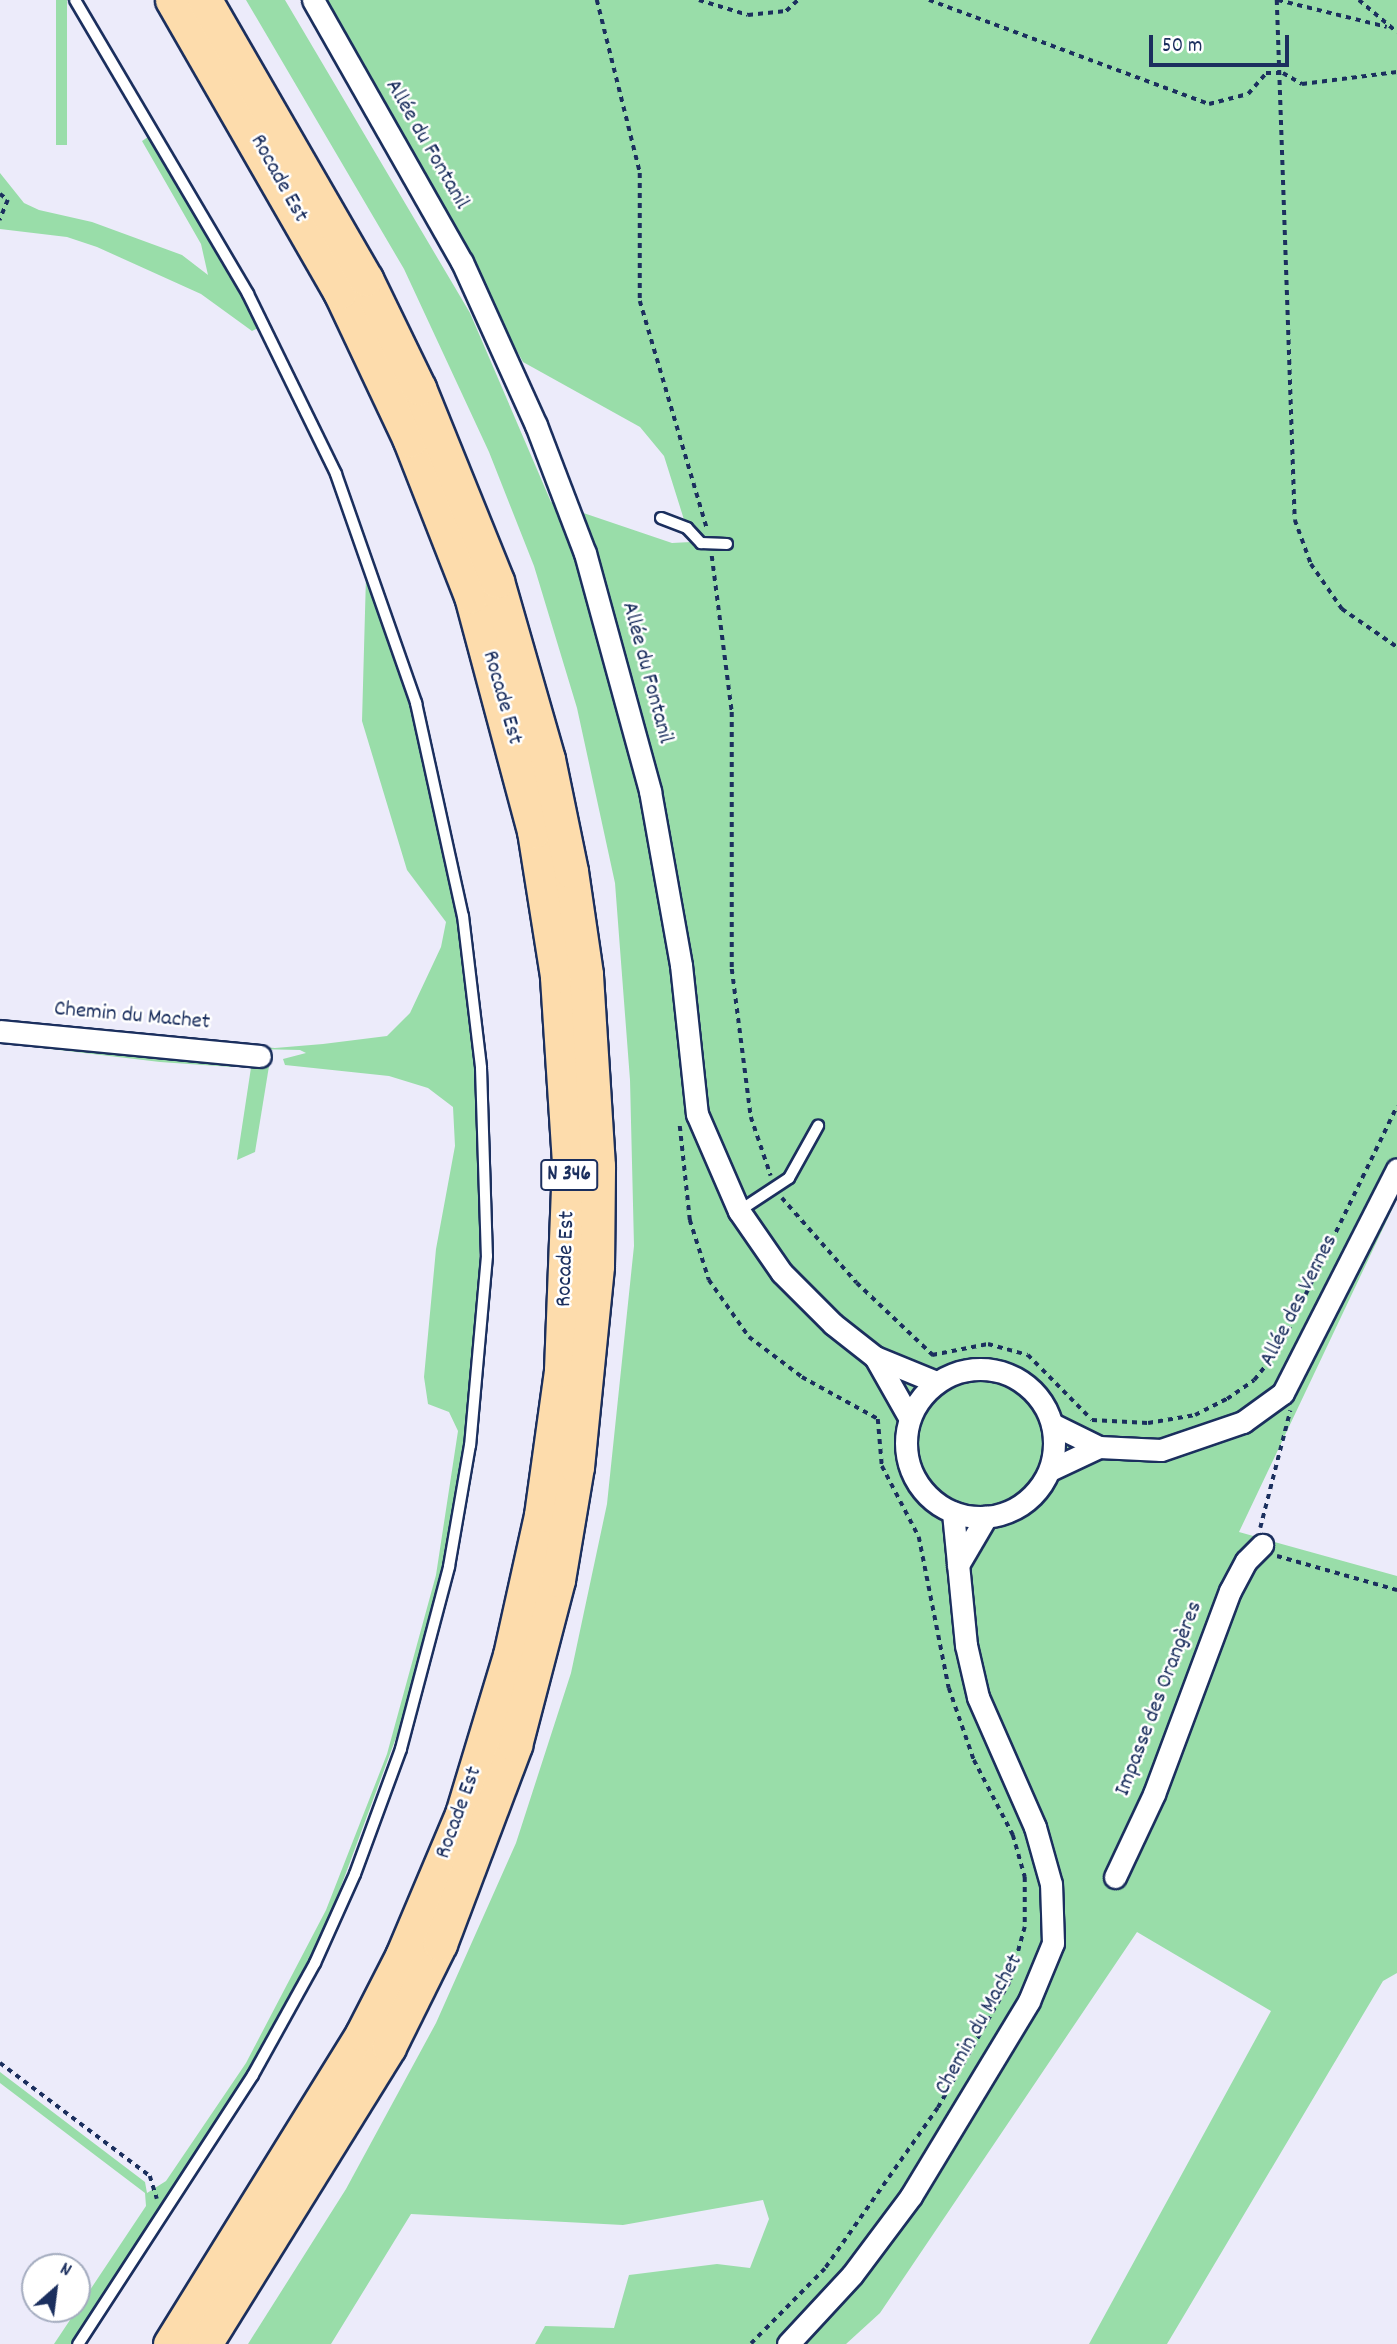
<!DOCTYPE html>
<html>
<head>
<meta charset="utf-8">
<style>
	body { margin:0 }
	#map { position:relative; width:1397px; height:2344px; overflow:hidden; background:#ecebfa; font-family:Dekko,sans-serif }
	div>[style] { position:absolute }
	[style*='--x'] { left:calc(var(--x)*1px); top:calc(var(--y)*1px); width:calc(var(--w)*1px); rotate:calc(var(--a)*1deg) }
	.green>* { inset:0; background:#99dda9; transform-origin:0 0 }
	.path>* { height:3.5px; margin-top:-1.75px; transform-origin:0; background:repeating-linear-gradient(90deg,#1b2f5e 0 5px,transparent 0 10px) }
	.roads { filter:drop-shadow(2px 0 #1b2f5e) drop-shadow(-2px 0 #1b2f5e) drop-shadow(0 2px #1b2f5e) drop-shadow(0 -2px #1b2f5e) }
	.service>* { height:10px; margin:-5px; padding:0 5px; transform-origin:5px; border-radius:5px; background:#fff }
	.minor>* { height:21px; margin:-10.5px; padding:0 10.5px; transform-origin:10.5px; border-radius:10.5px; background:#fff }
	.minor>.ring { margin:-10.5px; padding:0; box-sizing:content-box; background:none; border:21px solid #fff; border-radius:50% }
	.trunk>* { height:33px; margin:-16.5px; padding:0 16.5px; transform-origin:16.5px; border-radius:16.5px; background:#fddcac }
	span { translate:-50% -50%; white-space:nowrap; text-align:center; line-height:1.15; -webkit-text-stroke:5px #fff; paint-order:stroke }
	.shield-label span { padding:2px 5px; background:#fff; border:2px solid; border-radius:5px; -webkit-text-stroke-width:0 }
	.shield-label { font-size:21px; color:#1b2f5e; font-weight:700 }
	.street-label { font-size:23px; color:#1b2f5e }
	.north { position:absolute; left:21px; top:2253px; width:70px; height:70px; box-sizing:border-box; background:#fff; border:2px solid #a4acbf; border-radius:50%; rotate:28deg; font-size:19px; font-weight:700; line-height:28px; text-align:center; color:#1b2f5e }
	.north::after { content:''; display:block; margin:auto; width:24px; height:32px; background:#1b2f5e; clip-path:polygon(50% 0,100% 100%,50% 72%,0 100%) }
	.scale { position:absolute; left:1149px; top:35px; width:140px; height:32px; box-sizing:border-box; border:4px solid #1b2f5e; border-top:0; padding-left:9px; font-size:21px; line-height:24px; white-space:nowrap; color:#1b2f5e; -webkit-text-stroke:5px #fff; paint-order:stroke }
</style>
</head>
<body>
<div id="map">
	<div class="green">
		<i style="left:56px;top:0;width:11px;height:145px"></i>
		<i style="clip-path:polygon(246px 0,285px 0,470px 313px,551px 502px,672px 543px,691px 542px,664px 456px,640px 427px,523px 362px,323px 0,1397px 0,1397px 1199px,1239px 1532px,1397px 1576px,1397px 1973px,1383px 1981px,1167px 2344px,1089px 2344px,1271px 2011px,1137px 1932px,880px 2313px,846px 2344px,535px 2344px,545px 2326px,614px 2328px,629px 2275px,717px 2264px,750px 2268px,769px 2219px,763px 2200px,623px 2225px,411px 2214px,331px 2344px,248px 2344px,346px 2189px,436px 2023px,516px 1843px,571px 1673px,607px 1504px,634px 1246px,630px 1080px,615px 883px,577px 708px,534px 566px,489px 452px,404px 269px)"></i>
		<i style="clip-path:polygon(151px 135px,250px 310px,258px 328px,252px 331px,201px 294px,97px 247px,67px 237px,0 229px,0 173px,24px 203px,39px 210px,92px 222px,182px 255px,208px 275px,201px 244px,142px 141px)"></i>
		<i style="clip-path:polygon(366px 576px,410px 702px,456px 902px,477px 1070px,480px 1277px,473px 1384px,452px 1537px,417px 1681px,323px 1935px,240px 2087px,73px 2344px,54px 2344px,146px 2206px,145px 2193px,0 2083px,0 2072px,145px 2182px,147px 2193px,166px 2181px,246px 2063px,326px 1910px,387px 1754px,436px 1575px,458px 1431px,449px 1412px,428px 1404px,424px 1377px,436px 1249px,455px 1146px,453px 1107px,428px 1088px,389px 1076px,285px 1065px,283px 1059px,306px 1053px,300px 1050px,253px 1049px,147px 1037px,275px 1048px,323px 1044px,387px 1036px,410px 1013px,441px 947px,446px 922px,407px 870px,362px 721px)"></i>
		<i style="clip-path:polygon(0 1034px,234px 1058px,232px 1067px,160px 1062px,0 1043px)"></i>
		<i style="clip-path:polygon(270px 1060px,255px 1152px,237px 1160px,252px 1061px)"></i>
	</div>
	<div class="path">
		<i style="--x:597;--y:0;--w:178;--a:76"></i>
		<i style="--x:640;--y:173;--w:128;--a:90"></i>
		<i style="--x:640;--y:301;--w:237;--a:73.6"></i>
		<i style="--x:699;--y:0;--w:51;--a:17"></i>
		<i style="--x:748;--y:15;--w:38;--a:-6"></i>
		<i style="--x:786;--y:11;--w:16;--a:-43"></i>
		<i style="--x:929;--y:0;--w:299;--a:20.4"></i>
		<i style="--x:1209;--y:104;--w:40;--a:-14.4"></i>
		<i style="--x:1248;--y:94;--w:28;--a:-49"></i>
		<i style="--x:1266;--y:73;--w:17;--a:0"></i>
		<i style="--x:1283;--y:73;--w:22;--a:30"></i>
		<i style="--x:1302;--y:84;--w:96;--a:-7.2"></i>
		<i style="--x:1277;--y:0;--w:520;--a:88.02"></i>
		<i style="--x:1295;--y:520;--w:47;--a:70"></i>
		<i style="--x:1311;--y:564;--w:55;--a:55.4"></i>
		<i style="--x:1342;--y:609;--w:67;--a:34.6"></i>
		<i style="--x:1278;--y:0;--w:112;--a:13.9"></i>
		<i style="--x:1359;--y:0;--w:50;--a:40.1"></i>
		<i style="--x:0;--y:194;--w:10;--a:37"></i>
		<i style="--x:8;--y:200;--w:22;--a:112"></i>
		<i style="--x:712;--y:556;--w:157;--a:82.7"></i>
		<i style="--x:732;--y:712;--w:257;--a:90"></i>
		<i style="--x:732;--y:969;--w:149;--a:82.7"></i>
		<i style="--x:751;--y:1117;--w:62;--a:71.3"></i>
		<i style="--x:680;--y:1126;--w:95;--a:83.9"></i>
		<i style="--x:690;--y:1220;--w:63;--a:72.4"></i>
		<i style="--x:709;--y:1280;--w:70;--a:54.9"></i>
		<i style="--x:749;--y:1337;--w:66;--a:37"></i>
		<i style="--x:802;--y:1377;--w:87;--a:28.9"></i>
		<i style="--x:878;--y:1419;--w:47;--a:85.1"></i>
		<i style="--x:882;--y:1466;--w:80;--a:62.5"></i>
		<i style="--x:919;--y:1537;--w:154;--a:78.8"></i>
		<i style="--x:949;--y:1688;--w:76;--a:70.9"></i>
		<i style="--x:974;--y:1760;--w:85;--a:62.5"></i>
		<i style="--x:1013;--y:1835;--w:44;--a:74.1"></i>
		<i style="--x:1025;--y:1877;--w:50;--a:90"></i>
		<i style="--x:1025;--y:1927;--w:57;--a:105.3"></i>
		<i style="--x:1010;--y:1982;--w:145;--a:119.7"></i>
		<i style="--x:938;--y:2108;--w:197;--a:125.1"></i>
		<i style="--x:825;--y:2269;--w:105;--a:134.6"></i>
		<i style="--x:782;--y:1198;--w:113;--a:48.6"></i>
		<i style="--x:857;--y:1283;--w:105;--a:43.5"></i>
		<i style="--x:932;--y:1355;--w:57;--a:-11.1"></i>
		<i style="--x:988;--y:1344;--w:41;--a:15.4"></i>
		<i style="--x:1028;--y:1355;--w:91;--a:45.4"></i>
		<i style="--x:1092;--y:1420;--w:56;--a:3.1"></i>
		<i style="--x:1148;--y:1423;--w:48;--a:-9.7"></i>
		<i style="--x:1195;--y:1415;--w:36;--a:-27"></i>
		<i style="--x:1227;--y:1399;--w:33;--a:-35"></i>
		<i style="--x:1254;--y:1380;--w:40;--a:-51"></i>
		<i style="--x:1279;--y:1349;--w:270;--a:-64.1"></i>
		<i style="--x:1260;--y:1528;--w:121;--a:-75.6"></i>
		<i style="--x:1277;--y:1556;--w:125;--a:15.8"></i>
		<i style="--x:0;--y:2063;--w:188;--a:37"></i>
		<i style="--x:150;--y:2176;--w:24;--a:73"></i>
	</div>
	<div class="roads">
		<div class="service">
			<i style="--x:75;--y:0;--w:341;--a:59.5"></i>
			<i style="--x:248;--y:294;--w:200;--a:63.9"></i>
			<i style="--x:336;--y:474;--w:243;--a:70.7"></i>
			<i style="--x:416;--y:703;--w:218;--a:77.6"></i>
			<i style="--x:463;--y:916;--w:153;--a:83.2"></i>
			<i style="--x:481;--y:1068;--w:188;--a:88.2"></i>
			<i style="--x:487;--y:1256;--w:190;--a:95.1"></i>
			<i style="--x:470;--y:1445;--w:124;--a:99.8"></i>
			<i style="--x:449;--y:1567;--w:188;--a:104.8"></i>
			<i style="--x:401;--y:1749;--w:133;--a:110.2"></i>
			<i style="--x:355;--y:1874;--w:98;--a:114.2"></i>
			<i style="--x:315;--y:1963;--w:128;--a:119"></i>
			<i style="--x:253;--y:2075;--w:321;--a:123"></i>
			<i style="--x:661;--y:518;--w:28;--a:21"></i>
			<i style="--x:687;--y:528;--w:21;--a:47"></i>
			<i style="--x:701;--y:543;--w:26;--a:2"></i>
			<i style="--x:739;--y:1211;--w:60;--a:-33.4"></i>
			<i style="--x:789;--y:1178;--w:60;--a:-60.9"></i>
		</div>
		<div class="minor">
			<i style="--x:313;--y:0;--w:301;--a:60.4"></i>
			<i style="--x:462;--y:262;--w:179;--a:65.6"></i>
			<i style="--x:536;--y:425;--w:137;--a:69.1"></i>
			<i style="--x:585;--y:553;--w:247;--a:74.7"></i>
			<i style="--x:650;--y:791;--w:177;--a:79.9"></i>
			<i style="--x:681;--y:965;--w:150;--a:83.9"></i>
			<i style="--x:697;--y:1114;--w:106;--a:66.6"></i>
			<i style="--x:739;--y:1211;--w:75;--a:55.3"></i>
			<i style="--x:782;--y:1273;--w:72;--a:45"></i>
			<i style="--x:833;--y:1324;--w:53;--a:38.2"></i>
			<i style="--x:875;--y:1357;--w:66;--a:22.3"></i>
			<i style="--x:0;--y:1031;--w:261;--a:5.5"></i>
			<i style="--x:875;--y:1357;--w:69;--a:60.5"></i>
			<i class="ring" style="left:906px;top:1369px;width:127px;height:127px"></i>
			<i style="--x:1052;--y:1424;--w:52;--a:26.1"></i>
			<i style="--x:1099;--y:1447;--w:62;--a:2.8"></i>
			<i style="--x:1161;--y:1450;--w:87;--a:-18.9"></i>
			<i style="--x:1243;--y:1422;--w:49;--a:-35.9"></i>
			<i style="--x:1283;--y:1393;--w:251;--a:-63"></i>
			<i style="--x:1050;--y:1470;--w:54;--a:-25.1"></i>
			<i style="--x:958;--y:1565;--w:56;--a:-59.7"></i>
			<i style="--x:1115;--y:1877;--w:92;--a:-64.8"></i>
			<i style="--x:1154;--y:1794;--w:217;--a:-69.5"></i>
			<i style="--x:1230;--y:1591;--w:34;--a:-62"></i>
			<i style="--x:1246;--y:1561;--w:23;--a:-45"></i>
			<i style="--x:788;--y:2344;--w:94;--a:-47.2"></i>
			<i style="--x:852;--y:2275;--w:99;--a:-53.2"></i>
			<i style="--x:911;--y:2196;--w:228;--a:-58.8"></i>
			<i style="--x:1029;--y:2001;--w:63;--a:-67.5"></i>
			<i style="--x:1053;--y:1943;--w:59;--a:-91.9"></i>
			<i style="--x:1051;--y:1884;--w:59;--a:-105.7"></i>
			<i style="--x:1035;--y:1827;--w:142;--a:-113.7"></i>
			<i style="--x:978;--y:1697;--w:53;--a:-103"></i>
			<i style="--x:966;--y:1645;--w:133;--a:-95.6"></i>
		</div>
		<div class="trunk">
			<i style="--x:170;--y:2344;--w:365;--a:-58.2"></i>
			<i style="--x:362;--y:2034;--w:88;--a:-62.9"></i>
			<i style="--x:402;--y:1956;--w:154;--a:-67.1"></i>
			<i style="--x:462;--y:1814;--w:166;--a:-73.2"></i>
			<i style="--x:510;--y:1655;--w:143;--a:-77.5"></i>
			<i style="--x:541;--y:1515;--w:146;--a:-82.1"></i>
			<i style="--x:561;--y:1370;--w:207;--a:-87.8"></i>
			<i style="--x:569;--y:1163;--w:187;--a:-93.7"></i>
			<i style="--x:557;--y:976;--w:147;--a:-99"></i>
			<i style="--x:534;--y:831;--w:243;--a:-105"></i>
			<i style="--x:471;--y:596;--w:168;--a:-111.4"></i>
			<i style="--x:410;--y:440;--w:164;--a:-115.3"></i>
			<i style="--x:340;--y:292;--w:337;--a:-119.9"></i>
			<i style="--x:205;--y:2344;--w:349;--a:-58.2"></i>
			<i style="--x:389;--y:2047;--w:115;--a:-63.7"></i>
			<i style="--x:440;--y:1944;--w:213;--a:-69.3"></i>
			<i style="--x:515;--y:1745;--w:171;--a:-75.4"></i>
			<i style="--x:558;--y:1580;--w:115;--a:-80.5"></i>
			<i style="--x:577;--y:1467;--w:202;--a:-84.3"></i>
			<i style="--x:597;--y:1266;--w:100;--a:-89.4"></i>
			<i style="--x:598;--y:1166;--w:192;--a:-93.6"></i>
			<i style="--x:586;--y:974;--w:104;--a:-98.3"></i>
			<i style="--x:571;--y:871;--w:114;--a:-101.6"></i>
			<i style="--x:548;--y:759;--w:185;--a:-106"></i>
			<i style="--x:497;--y:581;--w:208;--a:-112"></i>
			<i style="--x:419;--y:388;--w:121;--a:-115.9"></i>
			<i style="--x:366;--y:279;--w:322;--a:-120"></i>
		</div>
	</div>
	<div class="shield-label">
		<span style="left:569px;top:1175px">N 346</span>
	</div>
	<div class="street-label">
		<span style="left:426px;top:145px;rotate:60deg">Allée du Fontanil</span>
		<span style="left:278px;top:179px;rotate:61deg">Rocade Est</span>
		<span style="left:646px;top:673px;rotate:75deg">Allée du Fontanil</span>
		<span style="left:501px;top:698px;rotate:74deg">Rocade Est</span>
		<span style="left:132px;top:1017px;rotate:5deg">Chemin du Machet</span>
		<span style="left:567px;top:1259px;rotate:-88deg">Rocade Est</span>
		<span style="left:1300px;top:1301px;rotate:-63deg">Allée des Vernes</span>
		<span style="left:1160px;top:1699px;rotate:-69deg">Impasse des Orangères</span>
		<span style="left:460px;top:1813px;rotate:-70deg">Rocade Est</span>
		<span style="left:980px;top:2025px;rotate:-61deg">Chemin du Machet</span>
	</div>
	<div class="north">N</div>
	<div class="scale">50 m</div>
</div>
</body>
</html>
